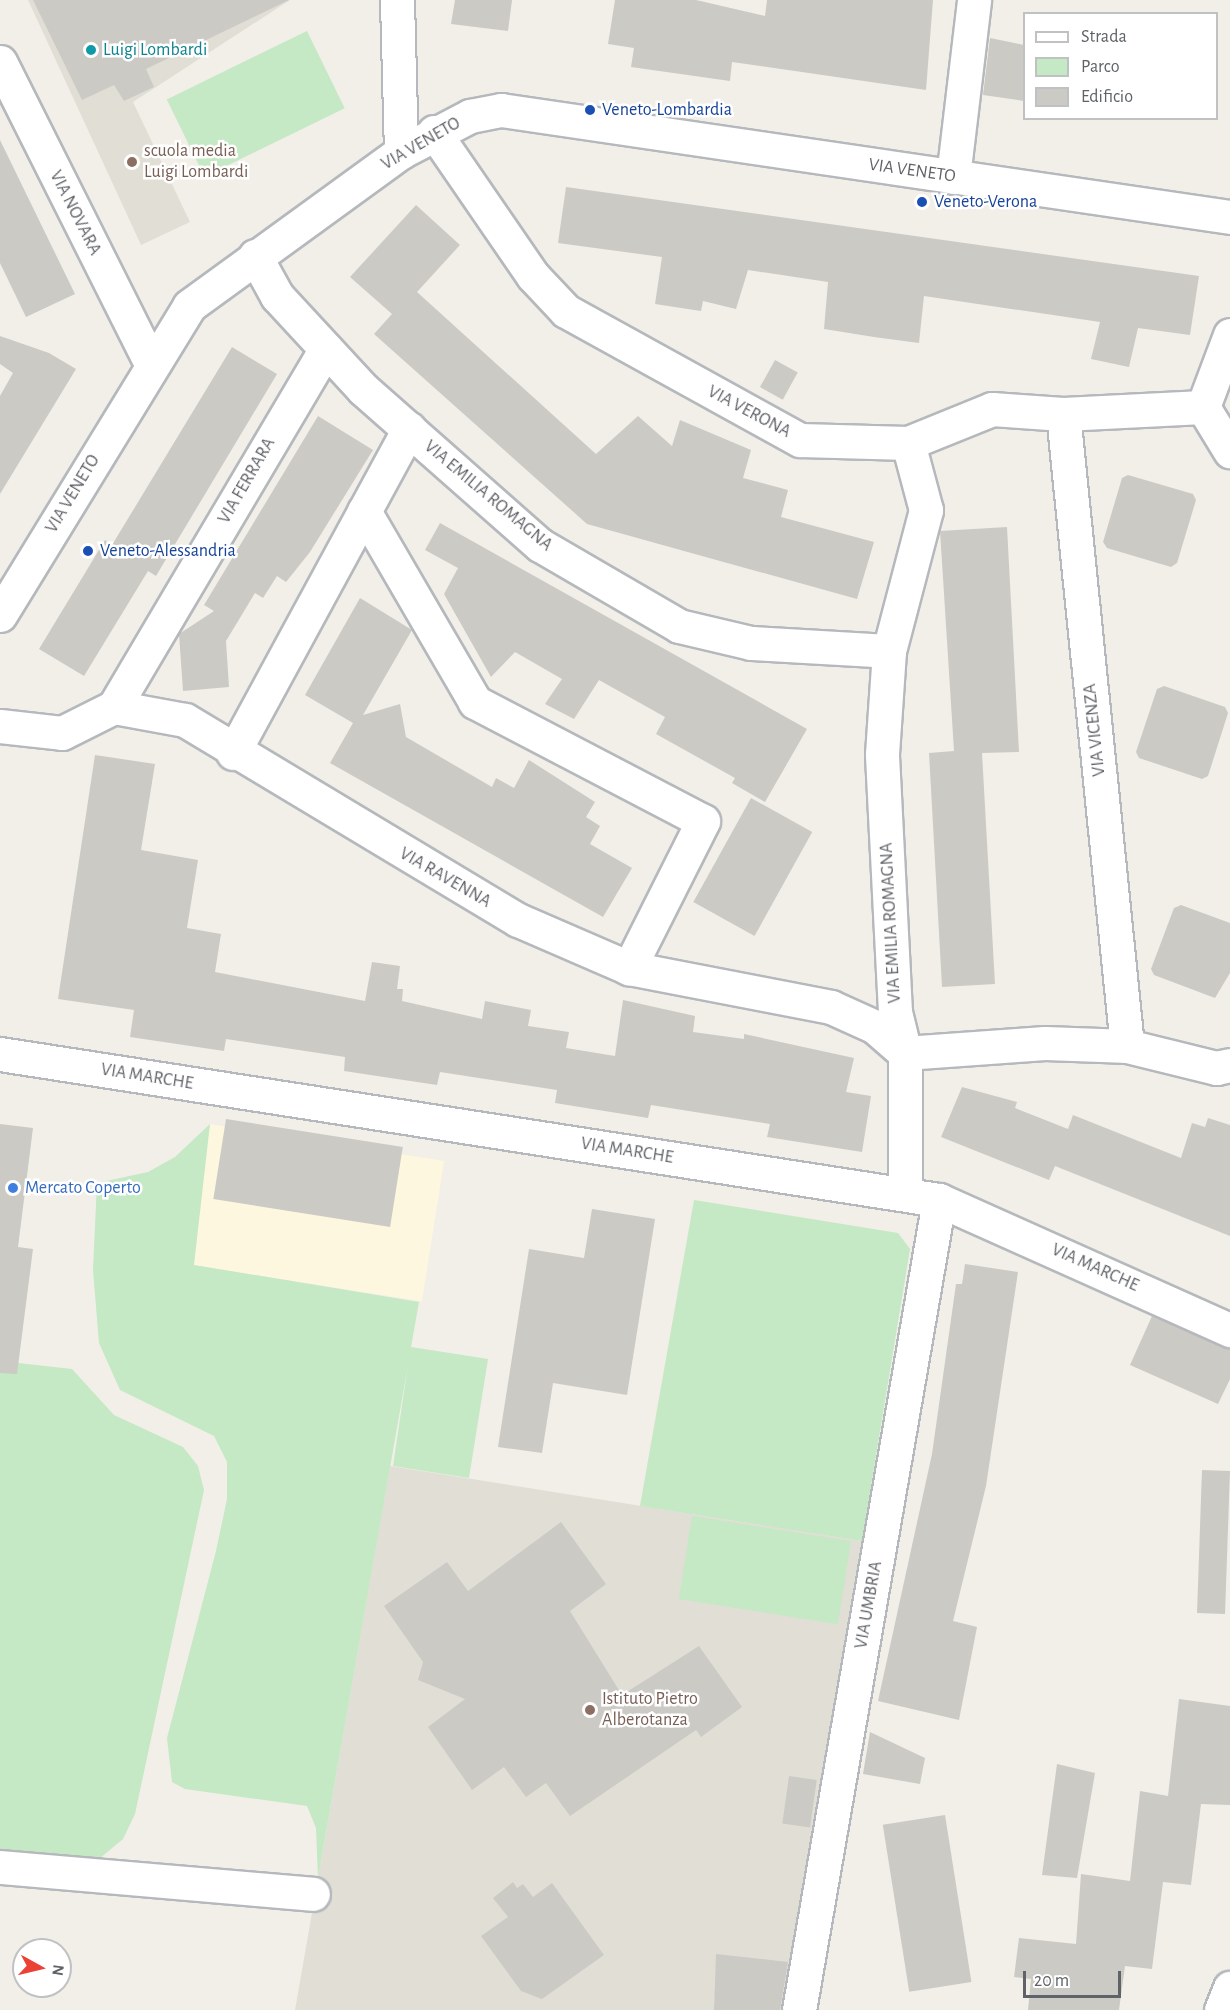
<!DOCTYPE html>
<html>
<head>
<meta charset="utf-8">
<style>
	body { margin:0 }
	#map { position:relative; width:1230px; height:2010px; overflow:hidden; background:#f1efe8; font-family:"Alegreya Sans",sans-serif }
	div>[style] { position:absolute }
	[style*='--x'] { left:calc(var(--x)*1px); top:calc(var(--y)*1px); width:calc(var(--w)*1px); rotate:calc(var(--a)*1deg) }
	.commercial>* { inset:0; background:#fef7e0; transform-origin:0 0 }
	.education>* { inset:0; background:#e1ded6 }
	.green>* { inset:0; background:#c5e8c5; transform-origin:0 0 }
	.building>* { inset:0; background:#cccac5; transform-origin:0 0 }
	.roads { filter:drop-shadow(2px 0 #b5b8bc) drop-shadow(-2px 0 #b5b8bc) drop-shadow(0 2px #b5b8bc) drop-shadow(0 -2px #b5b8bc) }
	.minor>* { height:33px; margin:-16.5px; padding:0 16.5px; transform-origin:16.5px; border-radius:16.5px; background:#fff }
	.dots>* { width:16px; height:16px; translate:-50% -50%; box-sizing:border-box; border:3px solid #fff; border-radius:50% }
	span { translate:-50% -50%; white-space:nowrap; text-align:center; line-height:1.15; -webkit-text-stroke:5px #fff; paint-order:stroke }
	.culture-label { font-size:18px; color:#0d838f }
	.left { translate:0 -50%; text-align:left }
	.transit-label { font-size:18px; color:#164399 }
	.street-label { font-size:18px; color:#5f6368 }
	.education-label { font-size:18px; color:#785e54 }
	.shop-label { font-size:18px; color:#366cbe }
	.legend { position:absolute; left:1023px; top:12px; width:195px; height:108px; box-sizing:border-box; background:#fff; border:2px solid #bfc1c3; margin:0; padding:8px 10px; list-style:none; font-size:18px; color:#5f6368 }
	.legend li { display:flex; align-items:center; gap:12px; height:30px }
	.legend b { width:30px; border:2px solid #bfc1c3 }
	.north { position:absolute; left:12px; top:1938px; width:60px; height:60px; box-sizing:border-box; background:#fff; border:2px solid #bfc1c3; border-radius:50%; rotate:98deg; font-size:16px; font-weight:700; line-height:24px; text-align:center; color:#5f6368 }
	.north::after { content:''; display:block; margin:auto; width:21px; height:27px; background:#ea4335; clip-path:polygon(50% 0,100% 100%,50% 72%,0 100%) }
	.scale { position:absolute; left:1023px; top:1971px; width:98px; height:27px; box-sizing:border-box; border:3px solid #5f6368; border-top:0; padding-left:8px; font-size:18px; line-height:21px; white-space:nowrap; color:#5f6368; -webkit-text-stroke:4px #fff; paint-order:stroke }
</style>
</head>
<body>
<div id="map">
	<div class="commercial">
		<i style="left:210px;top:1124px;width:237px;height:142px;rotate:9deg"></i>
	</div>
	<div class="education">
		<i style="clip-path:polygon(28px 0,290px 0,133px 102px,190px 222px,141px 245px)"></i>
		<i style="clip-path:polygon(390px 1466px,862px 1541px,783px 2010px,295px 2010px)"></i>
	</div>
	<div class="green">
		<i style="left:307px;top:31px;width:86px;height:156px;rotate:64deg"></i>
		<i style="clip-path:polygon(210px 1124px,194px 1265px,419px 1302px,411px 1347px,488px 1359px,469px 1478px,393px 1466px,408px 1365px,318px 1878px,316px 1828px,307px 1806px,185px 1789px,172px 1782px,167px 1738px,216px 1551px,227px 1499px,227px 1462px,214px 1436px,120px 1390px,99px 1343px,93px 1270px,97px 1183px,148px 1172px,175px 1157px)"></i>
		<i style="clip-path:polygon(694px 1200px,898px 1233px,910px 1249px,862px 1541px,640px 1506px)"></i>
		<i style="clip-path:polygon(0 1361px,72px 1369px,114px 1415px,183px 1447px,198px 1466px,204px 1490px,135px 1814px,123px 1839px,94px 1863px,0 1851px)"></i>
		<i style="left:692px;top:1516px;width:161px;height:84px;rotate:9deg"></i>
	</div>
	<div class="building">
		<i style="clip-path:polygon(33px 0,289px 0,146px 69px,154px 87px,124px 101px,114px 85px,82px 100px)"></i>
		<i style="clip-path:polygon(455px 0,512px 0,508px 31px,451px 24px)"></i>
		<i style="clip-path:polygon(615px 0,696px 0,765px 16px,767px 0,933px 0,926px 90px,732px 62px,730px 81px,631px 67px,634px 48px,608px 44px)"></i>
		<i style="clip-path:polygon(990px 38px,1024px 45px,1024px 101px,983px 95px)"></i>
		<i style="clip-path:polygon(0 140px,75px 294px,26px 317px,0 263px)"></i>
		<i style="clip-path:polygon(566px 187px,1199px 276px,1190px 335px,1138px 328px,1129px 367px,1091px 359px,1100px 322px,924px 296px,919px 343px,874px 337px,824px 329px,828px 282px,748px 270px,736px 309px,703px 301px,701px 311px,655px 304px,662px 257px,558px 243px)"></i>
		<i style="clip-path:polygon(416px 205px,460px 245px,417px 292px,596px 454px,638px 416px,672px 446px,680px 420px,751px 450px,743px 478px,788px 490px,781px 517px,874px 542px,857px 599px,587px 524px,374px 334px,392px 314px,350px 277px)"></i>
		<i style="clip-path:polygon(0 336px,49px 353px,76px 369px,0 494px,0 396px,13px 373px,0 364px)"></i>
		<i style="clip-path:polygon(232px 347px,277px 374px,156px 576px,148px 571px,84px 676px,39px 649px,105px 540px,112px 545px)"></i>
		<i style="left:775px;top:360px;width:26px;height:31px;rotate:29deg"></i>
		<i style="clip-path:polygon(318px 416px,373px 450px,310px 552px,286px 582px,277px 576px,263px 598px,255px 593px,226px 641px,229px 687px,183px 691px,179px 634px,214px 611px,204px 605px)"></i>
		<i style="clip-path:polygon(1128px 475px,1193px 494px,1196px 500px,1177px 563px,1171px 567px,1107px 548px,1103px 542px,1122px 478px)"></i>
		<i style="clip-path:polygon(440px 523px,807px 729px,765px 802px,732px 783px,735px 778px,656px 734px,665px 717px,599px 680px,574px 719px,545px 704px,562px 679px,515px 652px,491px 677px,444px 594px,458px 568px,425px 550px)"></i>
		<i style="clip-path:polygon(1007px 527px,1019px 752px,982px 753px,995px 984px,942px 987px,929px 753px,954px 751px,940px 531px)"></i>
		<i style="clip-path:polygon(360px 598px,412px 630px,363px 715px,400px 704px,406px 737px,492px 787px,496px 778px,514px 788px,529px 760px,595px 802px,586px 817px,600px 826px,590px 844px,632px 868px,603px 917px,330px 763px,353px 723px,305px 695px)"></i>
		<i style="clip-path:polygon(1164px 686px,1225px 707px,1228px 713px,1208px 776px,1202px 779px,1139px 758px,1136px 752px,1157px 689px)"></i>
		<i style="clip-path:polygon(95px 755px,155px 764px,141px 850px,198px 860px,187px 928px,221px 934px,215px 972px,365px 1001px,372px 962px,400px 966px,397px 989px,403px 989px,402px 1001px,482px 1019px,485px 1001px,531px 1010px,528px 1026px,569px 1032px,566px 1048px,615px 1056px,623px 1000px,695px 1016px,693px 1032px,744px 1039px,744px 1034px,854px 1058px,846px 1092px,871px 1096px,862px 1152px,767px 1137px,770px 1124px,651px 1105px,648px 1118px,555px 1103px,557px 1090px,440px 1072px,437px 1085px,344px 1071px,345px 1057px,226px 1039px,224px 1051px,130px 1037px,134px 1010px,58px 999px)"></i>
		<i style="left:751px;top:798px;width:70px;height:119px;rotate:29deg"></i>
		<i style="clip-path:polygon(1181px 905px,1230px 923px,1230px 973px,1215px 998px,1154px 975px,1151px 969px,1174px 908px)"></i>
		<i style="clip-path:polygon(962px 1087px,1017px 1102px,1015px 1108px,1068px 1129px,1073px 1115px,1181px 1158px,1192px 1123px,1205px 1127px,1208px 1118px,1230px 1125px,1230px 1236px,1055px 1166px,1049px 1180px,941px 1137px)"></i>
		<i style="left:226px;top:1119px;width:179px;height:81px;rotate:9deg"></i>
		<i style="clip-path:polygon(0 1124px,33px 1128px,18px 1247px,33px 1249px,17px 1374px,0 1373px)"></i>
		<i style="clip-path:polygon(592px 1209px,655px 1219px,627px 1395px,553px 1383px,542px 1453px,498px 1447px,529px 1249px,584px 1258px)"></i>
		<i style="clip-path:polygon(965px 1264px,1018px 1272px,986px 1486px,953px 1621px,977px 1627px,959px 1720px,878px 1701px,932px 1454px,956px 1284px,962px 1284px)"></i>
		<i style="clip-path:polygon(1152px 1316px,1230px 1348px,1230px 1379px,1218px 1404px,1130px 1365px)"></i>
		<i style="left:1202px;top:1470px;width:28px;height:143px;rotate:2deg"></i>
		<i style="clip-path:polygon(561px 1522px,606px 1584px,570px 1611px,622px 1695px,699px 1646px,742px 1707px,701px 1737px,696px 1730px,570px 1816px,546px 1783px,526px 1797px,504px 1767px,472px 1790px,428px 1727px,465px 1699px,418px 1680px,423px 1662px,384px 1606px,447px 1562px,468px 1591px)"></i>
		<i style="clip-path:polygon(1179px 1699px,1230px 1706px,1230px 1805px,1201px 1804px,1191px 1885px,1163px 1882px,1152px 1969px,1125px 1966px,1119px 2010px,1028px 2010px,1031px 1979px,1014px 1977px,1019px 1938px,1076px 1944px,1081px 1874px,1130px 1881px,1140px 1791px,1168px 1796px)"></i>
		<i style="clip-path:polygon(870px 1732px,925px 1758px,920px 1784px,863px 1774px)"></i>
		<i style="clip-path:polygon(1057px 1764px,1095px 1773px,1077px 1878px,1042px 1875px)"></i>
		<i style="left:789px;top:1776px;width:28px;height:48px;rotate:8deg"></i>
		<i style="left:945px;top:1815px;width:169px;height:63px;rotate:81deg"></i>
		<i style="clip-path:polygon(513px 1882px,517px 1888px,523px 1884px,533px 1897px,552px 1883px,604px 1955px,542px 1999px,521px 1991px,481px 1936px,508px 1917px,493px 1898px)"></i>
		<i style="clip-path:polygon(716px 1954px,788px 1962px,780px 2010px,714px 2010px)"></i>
	</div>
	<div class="roads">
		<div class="minor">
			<i style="--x:397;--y:0;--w:152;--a:88.5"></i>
			<i style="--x:0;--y:62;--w:337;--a:63.4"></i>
			<i style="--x:434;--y:132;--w:175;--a:55.5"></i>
			<i style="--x:533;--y:276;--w:48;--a:46.7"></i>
			<i style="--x:566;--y:311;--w:267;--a:28.9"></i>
			<i style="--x:800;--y:440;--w:108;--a:1.6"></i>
			<i style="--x:908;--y:443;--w:91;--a:-22"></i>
			<i style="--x:992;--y:409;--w:71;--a:4"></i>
			<i style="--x:1063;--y:414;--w:140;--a:-2.9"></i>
			<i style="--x:953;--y:177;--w:178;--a:-83.2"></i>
			<i style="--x:255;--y:256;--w:46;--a:61.2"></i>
			<i style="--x:277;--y:296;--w:127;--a:47.2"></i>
			<i style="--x:363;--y:389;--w:236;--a:41.4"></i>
			<i style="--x:540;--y:545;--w:161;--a:30.2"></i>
			<i style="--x:679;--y:626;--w:74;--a:13.3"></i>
			<i style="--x:751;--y:643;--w:138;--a:3.3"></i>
			<i style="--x:1230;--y:335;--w:77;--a:110.6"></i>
			<i style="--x:1203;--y:407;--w:52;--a:58.5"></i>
			<i style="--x:1063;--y:414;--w:635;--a:84.22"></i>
			<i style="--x:364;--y:511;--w:221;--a:59.8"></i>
			<i style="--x:475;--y:702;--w:257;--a:27.6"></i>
			<i style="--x:703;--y:821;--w:165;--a:116.7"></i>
			<i style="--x:0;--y:615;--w:362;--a:-58.5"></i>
			<i style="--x:189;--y:306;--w:262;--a:-36"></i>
			<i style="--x:401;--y:152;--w:78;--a:-27.6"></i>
			<i style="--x:470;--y:116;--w:32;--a:-11"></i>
			<i style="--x:501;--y:110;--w:737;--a:8.35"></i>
			<i style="--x:114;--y:707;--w:416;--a:-59.4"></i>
			<i style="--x:0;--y:726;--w:62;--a:6.4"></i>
			<i style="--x:62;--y:733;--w:58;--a:-26.6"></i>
			<i style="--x:114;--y:707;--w:72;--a:10.4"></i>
			<i style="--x:185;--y:720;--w:388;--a:31"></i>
			<i style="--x:518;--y:920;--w:121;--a:23.4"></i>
			<i style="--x:629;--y:968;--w:206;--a:10.9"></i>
			<i style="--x:831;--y:1007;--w:48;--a:24.4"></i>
			<i style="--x:875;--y:1027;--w:40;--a:41"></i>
			<i style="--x:905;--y:1053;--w:140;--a:-4.1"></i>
			<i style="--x:1045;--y:1043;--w:82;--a:2.1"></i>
			<i style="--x:1127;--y:1046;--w:92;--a:13.9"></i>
			<i style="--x:1216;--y:1068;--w:14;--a:-12"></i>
			<i style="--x:233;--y:753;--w:369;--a:-61.5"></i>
			<i style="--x:0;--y:1054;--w:950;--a:8.84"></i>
			<i style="--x:939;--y:1200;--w:319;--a:24.1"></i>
			<i style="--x:905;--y:1194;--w:141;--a:-90"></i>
			<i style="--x:905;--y:1053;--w:42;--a:-103.7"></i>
			<i style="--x:895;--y:1012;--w:258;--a:-92.9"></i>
			<i style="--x:882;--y:754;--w:103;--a:-86.1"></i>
			<i style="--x:889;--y:651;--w:146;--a:-75.3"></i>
			<i style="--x:926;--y:510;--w:69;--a:-105"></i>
			<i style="--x:0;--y:1867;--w:314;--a:4.9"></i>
			<i style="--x:799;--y:2010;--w:822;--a:-80.19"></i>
			<i style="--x:1221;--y:2010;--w:24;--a:-68"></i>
		</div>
	</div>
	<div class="dots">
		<i style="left:91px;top:50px;background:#0f9aa8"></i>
		<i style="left:590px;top:110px;background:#1a4fb4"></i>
		<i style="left:132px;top:162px;background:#8d6e63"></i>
		<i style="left:922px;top:202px;background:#1a4fb4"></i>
		<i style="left:88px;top:551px;background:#1a4fb4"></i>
		<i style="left:13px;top:1188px;background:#3f7fe0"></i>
		<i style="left:590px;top:1710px;background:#8d6e63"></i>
	</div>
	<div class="culture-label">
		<span class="left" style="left:103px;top:50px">Luigi Lombardi</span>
	</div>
	<div class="transit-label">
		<span class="left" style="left:602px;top:110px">Veneto-Lombardia</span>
		<span class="left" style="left:934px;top:202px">Veneto-Verona</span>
		<span class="left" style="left:100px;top:551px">Veneto-Alessandria</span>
	</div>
	<div class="street-label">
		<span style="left:421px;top:144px;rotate:-30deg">VIA VENETO</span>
		<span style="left:912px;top:171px;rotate:8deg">VIA VENETO</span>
		<span style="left:75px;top:213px;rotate:63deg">VIA NOVARA</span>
		<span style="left:749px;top:412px;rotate:28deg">VIA VERONA</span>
		<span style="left:247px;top:481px;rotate:-60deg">VIA FERRARA</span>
		<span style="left:73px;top:494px;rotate:-59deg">VIA VENETO</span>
		<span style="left:488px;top:496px;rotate:40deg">VIA EMILIA ROMAGNA</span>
		<span style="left:1095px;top:730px;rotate:-96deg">VIA VICENZA</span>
		<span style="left:445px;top:878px;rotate:30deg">VIA RAVENNA</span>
		<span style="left:891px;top:923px;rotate:-93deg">VIA EMILIA ROMAGNA</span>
		<span style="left:147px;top:1077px;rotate:9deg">VIA MARCHE</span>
		<span style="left:627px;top:1151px;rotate:9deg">VIA MARCHE</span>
		<span style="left:1095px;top:1268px;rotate:24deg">VIA MARCHE</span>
		<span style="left:869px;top:1605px;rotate:-80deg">VIA UMBRIA</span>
	</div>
	<div class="education-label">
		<span class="left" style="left:144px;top:162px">scuola media<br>Luigi Lombardi</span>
		<span class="left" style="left:602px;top:1710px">Istituto Pietro<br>Alberotanza</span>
	</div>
	<div class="shop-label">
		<span class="left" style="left:25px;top:1188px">Mercato Coperto</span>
	</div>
	<ul class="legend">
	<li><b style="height:8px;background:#fff"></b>Strada</li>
	<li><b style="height:16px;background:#c5e8c5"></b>Parco</li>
	<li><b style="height:16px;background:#cccac5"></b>Edificio</li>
	</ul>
	<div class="north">N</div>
	<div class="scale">20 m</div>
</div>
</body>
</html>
